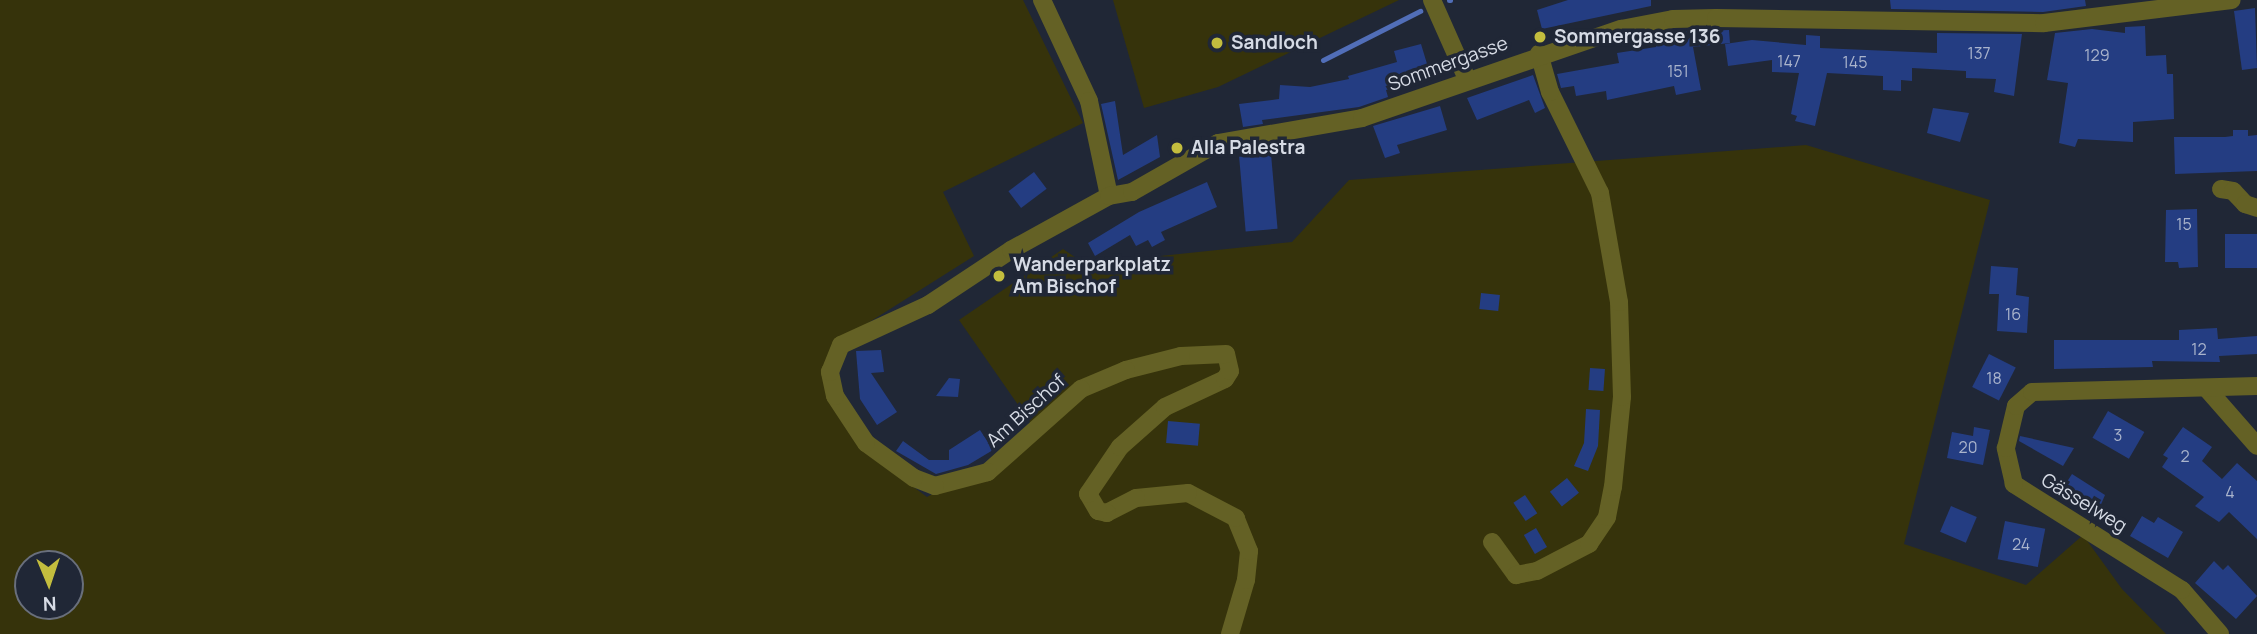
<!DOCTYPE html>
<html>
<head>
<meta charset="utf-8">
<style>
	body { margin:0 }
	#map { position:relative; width:2257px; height:634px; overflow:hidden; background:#202736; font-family:Manrope,sans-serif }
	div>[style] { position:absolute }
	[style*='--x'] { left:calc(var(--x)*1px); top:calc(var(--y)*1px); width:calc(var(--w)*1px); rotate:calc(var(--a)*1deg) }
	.green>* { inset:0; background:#36330b }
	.stream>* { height:5px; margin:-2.5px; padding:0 2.5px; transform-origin:2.5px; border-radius:2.5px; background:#516eb8 }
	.building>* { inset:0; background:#243d82; transform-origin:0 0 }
	.minor>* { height:18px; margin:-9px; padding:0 9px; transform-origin:9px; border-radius:9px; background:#646125 }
	.dots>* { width:19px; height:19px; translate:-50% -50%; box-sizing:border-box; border:4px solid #202736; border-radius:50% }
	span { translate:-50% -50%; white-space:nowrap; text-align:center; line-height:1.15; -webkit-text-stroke:7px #202736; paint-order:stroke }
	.number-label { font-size:16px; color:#aab4cc }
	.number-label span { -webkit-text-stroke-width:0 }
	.poi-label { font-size:19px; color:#d6dbe5; font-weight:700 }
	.left { translate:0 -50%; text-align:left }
	.street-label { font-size:19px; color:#d6dbe5 }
	.north { position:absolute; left:14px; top:550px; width:70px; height:70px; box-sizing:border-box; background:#202736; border:2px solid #696f7c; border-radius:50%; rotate:178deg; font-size:19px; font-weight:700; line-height:28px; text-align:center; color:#d6dbe5 }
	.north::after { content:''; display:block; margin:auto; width:24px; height:32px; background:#c3bd3e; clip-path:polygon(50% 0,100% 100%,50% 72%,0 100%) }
</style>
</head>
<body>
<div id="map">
	<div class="green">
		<i style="clip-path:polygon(evenodd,0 0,1023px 0,1083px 123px,943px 192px,974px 256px,841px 340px,835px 381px,876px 459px,927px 497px,994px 459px,1032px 425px,959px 320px,1063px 249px,1085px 264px,1292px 242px,1349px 180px,1806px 145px,1990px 200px,1904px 544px,2026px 585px,2083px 535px,2122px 589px,2166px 634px,0 634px,0 0,28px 564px,70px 564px,70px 606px,28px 606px,28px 564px)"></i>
		<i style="clip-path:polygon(1113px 0,1399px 0,1218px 87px,1144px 108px)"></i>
	</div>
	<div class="stream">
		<i style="--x:1449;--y:0;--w:1;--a:0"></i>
		<i style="--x:1323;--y:60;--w:109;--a:-26.8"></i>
	</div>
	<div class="building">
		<i style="clip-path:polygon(1568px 0,1651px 0,1651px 6px,1542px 29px,1537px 10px)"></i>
		<i style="clip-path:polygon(1890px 0,2085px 0,2086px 6px,2043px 12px,1891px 9px)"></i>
		<i style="clip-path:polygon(2255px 8px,2257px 68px,2242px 70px,2234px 11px)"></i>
		<i style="clip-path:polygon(2145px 26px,2146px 56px,2166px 55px,2167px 74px,2173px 74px,2174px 119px,2133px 122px,2133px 142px,2078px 139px,2075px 147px,2059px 143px,2068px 83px,2047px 80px,2055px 33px,2092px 29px,2125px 33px,2125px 27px)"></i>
		<i style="clip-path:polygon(1729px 30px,1730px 43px,1693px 47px,1701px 90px,1676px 95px,1674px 86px,1607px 100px,1606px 91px,1576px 96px,1574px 86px,1561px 88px,1557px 74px,1619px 63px,1617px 53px,1656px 47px,1655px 41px,1675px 36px,1675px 32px)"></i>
		<i style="clip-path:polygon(1937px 33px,2022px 34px,2014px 96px,1994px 92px,1996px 79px,1966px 78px,1966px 71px,1912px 68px,1912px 81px,1901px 80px,1901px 91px,1883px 90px,1883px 76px,1827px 73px,1815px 126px,1795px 121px,1797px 116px,1791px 114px,1799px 73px,1772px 72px,1772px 60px,1728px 66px,1725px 44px,1752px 40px,1806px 45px,1806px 35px,1820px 36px,1820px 48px,1937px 53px)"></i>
		<i style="clip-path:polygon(1421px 44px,1431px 77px,1386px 90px,1388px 97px,1359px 107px,1262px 120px,1263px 124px,1243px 127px,1239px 104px,1279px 99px,1280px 85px,1310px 87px,1349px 79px,1348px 76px,1397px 62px,1394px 51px)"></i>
		<i style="clip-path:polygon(1533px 75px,1545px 108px,1535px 113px,1529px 100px,1477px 120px,1467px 98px)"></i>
		<i style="clip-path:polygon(1115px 101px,1123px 155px,1157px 135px,1160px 157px,1118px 180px,1101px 104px)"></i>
		<i style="clip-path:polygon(1440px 106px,1447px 130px,1397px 145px,1400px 153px,1385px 158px,1373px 126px)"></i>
		<i style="clip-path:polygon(1933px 108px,1969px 113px,1960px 142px,1927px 133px)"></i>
		<i style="clip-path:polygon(2233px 130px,2248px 130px,2248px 136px,2257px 135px,2257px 171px,2175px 174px,2174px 137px,2225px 137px,2233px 136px)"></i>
		<i style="left:1271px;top:154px;width:75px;height:32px;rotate:85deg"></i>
		<i style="left:1034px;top:172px;width:21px;height:32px;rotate:53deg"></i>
		<i style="clip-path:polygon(1207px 182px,1217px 207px,1161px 232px,1165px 240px,1152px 247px,1148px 240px,1136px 246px,1130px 235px,1095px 256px,1088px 243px,1139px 212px)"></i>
		<i style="clip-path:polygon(2197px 209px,2198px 267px,2179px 268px,2178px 262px,2165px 262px,2166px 210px)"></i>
		<i style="left:2257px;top:234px;width:34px;height:32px;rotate:90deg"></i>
		<i style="clip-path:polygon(1991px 266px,2018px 268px,2016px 295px,2029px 297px,2027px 333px,1997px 331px,1999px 294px,1989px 294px)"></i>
		<i style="left:1481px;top:293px;width:19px;height:16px;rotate:6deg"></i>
		<i style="clip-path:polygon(2217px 328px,2218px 339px,2257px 336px,2257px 354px,2219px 356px,2220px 362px,2152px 361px,2153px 367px,2054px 369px,2054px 340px,2179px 340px,2179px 330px)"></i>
		<i style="clip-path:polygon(881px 350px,884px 372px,871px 373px,897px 412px,877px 425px,860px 399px,856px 351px)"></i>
		<i style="left:1989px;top:354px;width:30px;height:37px;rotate:27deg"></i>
		<i style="left:1590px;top:368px;width:15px;height:22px;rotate:4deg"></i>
		<i style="clip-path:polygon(949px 378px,960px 379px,958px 397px,936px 396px)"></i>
		<i style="clip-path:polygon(1586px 409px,1600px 410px,1598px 446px,1588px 471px,1574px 466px,1584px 443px)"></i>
		<i style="left:2108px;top:411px;width:42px;height:31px;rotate:30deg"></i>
		<i style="clip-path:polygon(1019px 413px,1027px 422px,1001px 445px,994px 438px)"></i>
		<i style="left:1168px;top:421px;width:32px;height:22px;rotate:5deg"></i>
		<i style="clip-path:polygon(1974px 427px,1990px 430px,1983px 465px,1947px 458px,1952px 432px,1973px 436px)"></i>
		<i style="clip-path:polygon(2183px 427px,2212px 447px,2202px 461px,2222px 479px,2237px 463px,2257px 481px,2257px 539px,2229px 512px,2219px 522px,2195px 506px,2204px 497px,2162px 467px,2168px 458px,2163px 455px)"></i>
		<i style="clip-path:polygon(980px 430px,993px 450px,968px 465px,936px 474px,896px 451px,903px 441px,929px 460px,949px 460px,949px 450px)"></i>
		<i style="clip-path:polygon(2020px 436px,2074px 448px,2063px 466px,2019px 441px)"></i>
		<i style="clip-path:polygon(2072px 474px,2105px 495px,2096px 516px,2065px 498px,2061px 491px)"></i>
		<i style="left:1567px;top:478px;width:19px;height:22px;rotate:51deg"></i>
		<i style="left:1525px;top:495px;width:22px;height:14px;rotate:56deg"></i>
		<i style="left:1951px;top:506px;width:28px;height:28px;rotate:23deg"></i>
		<i style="clip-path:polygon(2142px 516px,2154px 523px,2158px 517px,2183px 532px,2168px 558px,2130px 536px)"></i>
		<i style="left:2005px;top:521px;width:41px;height:39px;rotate:11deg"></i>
		<i style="left:1536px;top:528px;width:22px;height:14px;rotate:60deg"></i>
		<i style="clip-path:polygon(2214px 561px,2223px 570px,2228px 565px,2257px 596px,2236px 619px,2195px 583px)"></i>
	</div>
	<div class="minor">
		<i style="--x:1042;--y:0;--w:111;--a:65"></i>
		<i style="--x:1089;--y:101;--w:97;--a:78.1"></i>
		<i style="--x:1432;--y:0;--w:86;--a:66.1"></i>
		<i style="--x:2221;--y:189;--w:12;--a:9"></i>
		<i style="--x:2233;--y:191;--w:18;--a:47"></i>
		<i style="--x:2245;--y:204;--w:13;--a:18"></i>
		<i style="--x:2208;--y:390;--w:74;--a:48.8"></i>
		<i style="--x:1492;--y:542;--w:41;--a:54"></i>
		<i style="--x:1516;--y:575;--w:21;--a:-11"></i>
		<i style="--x:1537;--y:571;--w:59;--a:-27.4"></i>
		<i style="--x:1589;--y:544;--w:32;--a:-56"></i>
		<i style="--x:1607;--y:517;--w:31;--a:-79"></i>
		<i style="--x:1613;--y:487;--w:90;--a:-84.3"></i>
		<i style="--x:1622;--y:397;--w:95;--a:-91.8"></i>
		<i style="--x:1619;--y:302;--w:111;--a:-99.9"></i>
		<i style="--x:1600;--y:193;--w:113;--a:-116.3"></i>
		<i style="--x:1550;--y:92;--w:40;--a:-106"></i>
		<i style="--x:1230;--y:634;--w:56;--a:-73.5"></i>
		<i style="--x:1246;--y:580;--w:29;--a:-84"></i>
		<i style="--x:1249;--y:551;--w:35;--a:-112"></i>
		<i style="--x:1236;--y:518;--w:54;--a:-152.5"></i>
		<i style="--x:1188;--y:493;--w:52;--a:174.5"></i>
		<i style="--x:1136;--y:498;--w:33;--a:153"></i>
		<i style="--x:1107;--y:513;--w:9;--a:-167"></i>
		<i style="--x:1098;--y:511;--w:20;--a:-120"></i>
		<i style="--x:1088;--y:494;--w:57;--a:-55.8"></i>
		<i style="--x:1120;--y:447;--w:60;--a:-41.6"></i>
		<i style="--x:1165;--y:407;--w:66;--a:-25"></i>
		<i style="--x:1225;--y:379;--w:9;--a:-58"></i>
		<i style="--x:1230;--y:371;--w:17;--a:-103"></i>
		<i style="--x:1226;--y:354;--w:45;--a:177.5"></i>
		<i style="--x:1181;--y:356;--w:57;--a:165.7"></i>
		<i style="--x:1126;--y:370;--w:49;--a:157.1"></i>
		<i style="--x:1081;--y:389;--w:125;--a:138.3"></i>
		<i style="--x:988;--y:472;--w:55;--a:165.2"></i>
		<i style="--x:935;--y:486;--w:22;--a:-159"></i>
		<i style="--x:914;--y:478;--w:59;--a:-143.9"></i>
		<i style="--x:866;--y:443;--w:56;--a:-123.4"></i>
		<i style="--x:835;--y:396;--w:25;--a:-102"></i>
		<i style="--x:830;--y:372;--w:29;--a:-68"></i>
		<i style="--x:841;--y:345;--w:96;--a:-24.7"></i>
		<i style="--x:928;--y:305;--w:100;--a:-33.5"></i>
		<i style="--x:1011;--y:250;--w:112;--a:-28.9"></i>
		<i style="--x:1109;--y:196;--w:23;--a:-10"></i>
		<i style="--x:1132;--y:192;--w:99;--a:-29.7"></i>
		<i style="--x:1218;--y:143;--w:146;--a:-9.8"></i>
		<i style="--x:1362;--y:118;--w:274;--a:-19"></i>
		<i style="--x:1621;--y:29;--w:53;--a:-10.9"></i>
		<i style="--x:1673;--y:19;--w:43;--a:-1.3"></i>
		<i style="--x:1716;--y:18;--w:328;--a:0.9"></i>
		<i style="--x:2044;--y:23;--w:189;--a:-7"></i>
		<i style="--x:2220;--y:634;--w:58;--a:-130.8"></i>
		<i style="--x:2182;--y:590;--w:199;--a:-147.8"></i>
		<i style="--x:2014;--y:484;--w:37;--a:-103"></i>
		<i style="--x:2006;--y:448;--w:43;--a:-76.6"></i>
		<i style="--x:2016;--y:406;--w:21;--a:-41"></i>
		<i style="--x:2032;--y:392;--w:225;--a:-1.5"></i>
	</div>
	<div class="dots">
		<i style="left:1540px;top:37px;background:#c3bd3e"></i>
		<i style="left:1217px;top:43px;background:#c3bd3e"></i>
		<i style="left:1177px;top:148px;background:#c3bd3e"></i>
		<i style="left:999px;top:276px;background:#c3bd3e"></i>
	</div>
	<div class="number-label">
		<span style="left:1979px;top:53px">137</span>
		<span style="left:2097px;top:55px">129</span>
		<span style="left:1789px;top:61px">147</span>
		<span style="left:1855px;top:62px">145</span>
		<span style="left:1678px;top:71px">151</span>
		<span style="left:2184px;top:224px">15</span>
		<span style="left:2013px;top:314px">16</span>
		<span style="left:2199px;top:349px">12</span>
		<span style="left:1994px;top:378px">18</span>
		<span style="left:2118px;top:435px">3</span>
		<span style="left:1968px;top:447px">20</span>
		<span style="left:2185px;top:456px">2</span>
		<span style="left:2230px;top:492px">4</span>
		<span style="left:2021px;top:544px">24</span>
	</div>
	<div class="poi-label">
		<span class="left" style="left:1554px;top:37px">Sommergasse 136</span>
		<span class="left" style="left:1231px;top:43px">Sandloch</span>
		<span class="left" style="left:1191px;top:148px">Alla Palestra</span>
		<span class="left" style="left:1013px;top:276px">Wanderparkplatz<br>Am Bischof</span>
	</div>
	<div class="street-label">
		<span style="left:1448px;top:64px;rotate:-20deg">Sommergasse</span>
		<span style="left:1026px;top:411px;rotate:-42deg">Am Bischof</span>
		<span style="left:2084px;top:503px;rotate:31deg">Gässelweg</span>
	</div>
	<div class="north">N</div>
</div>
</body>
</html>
